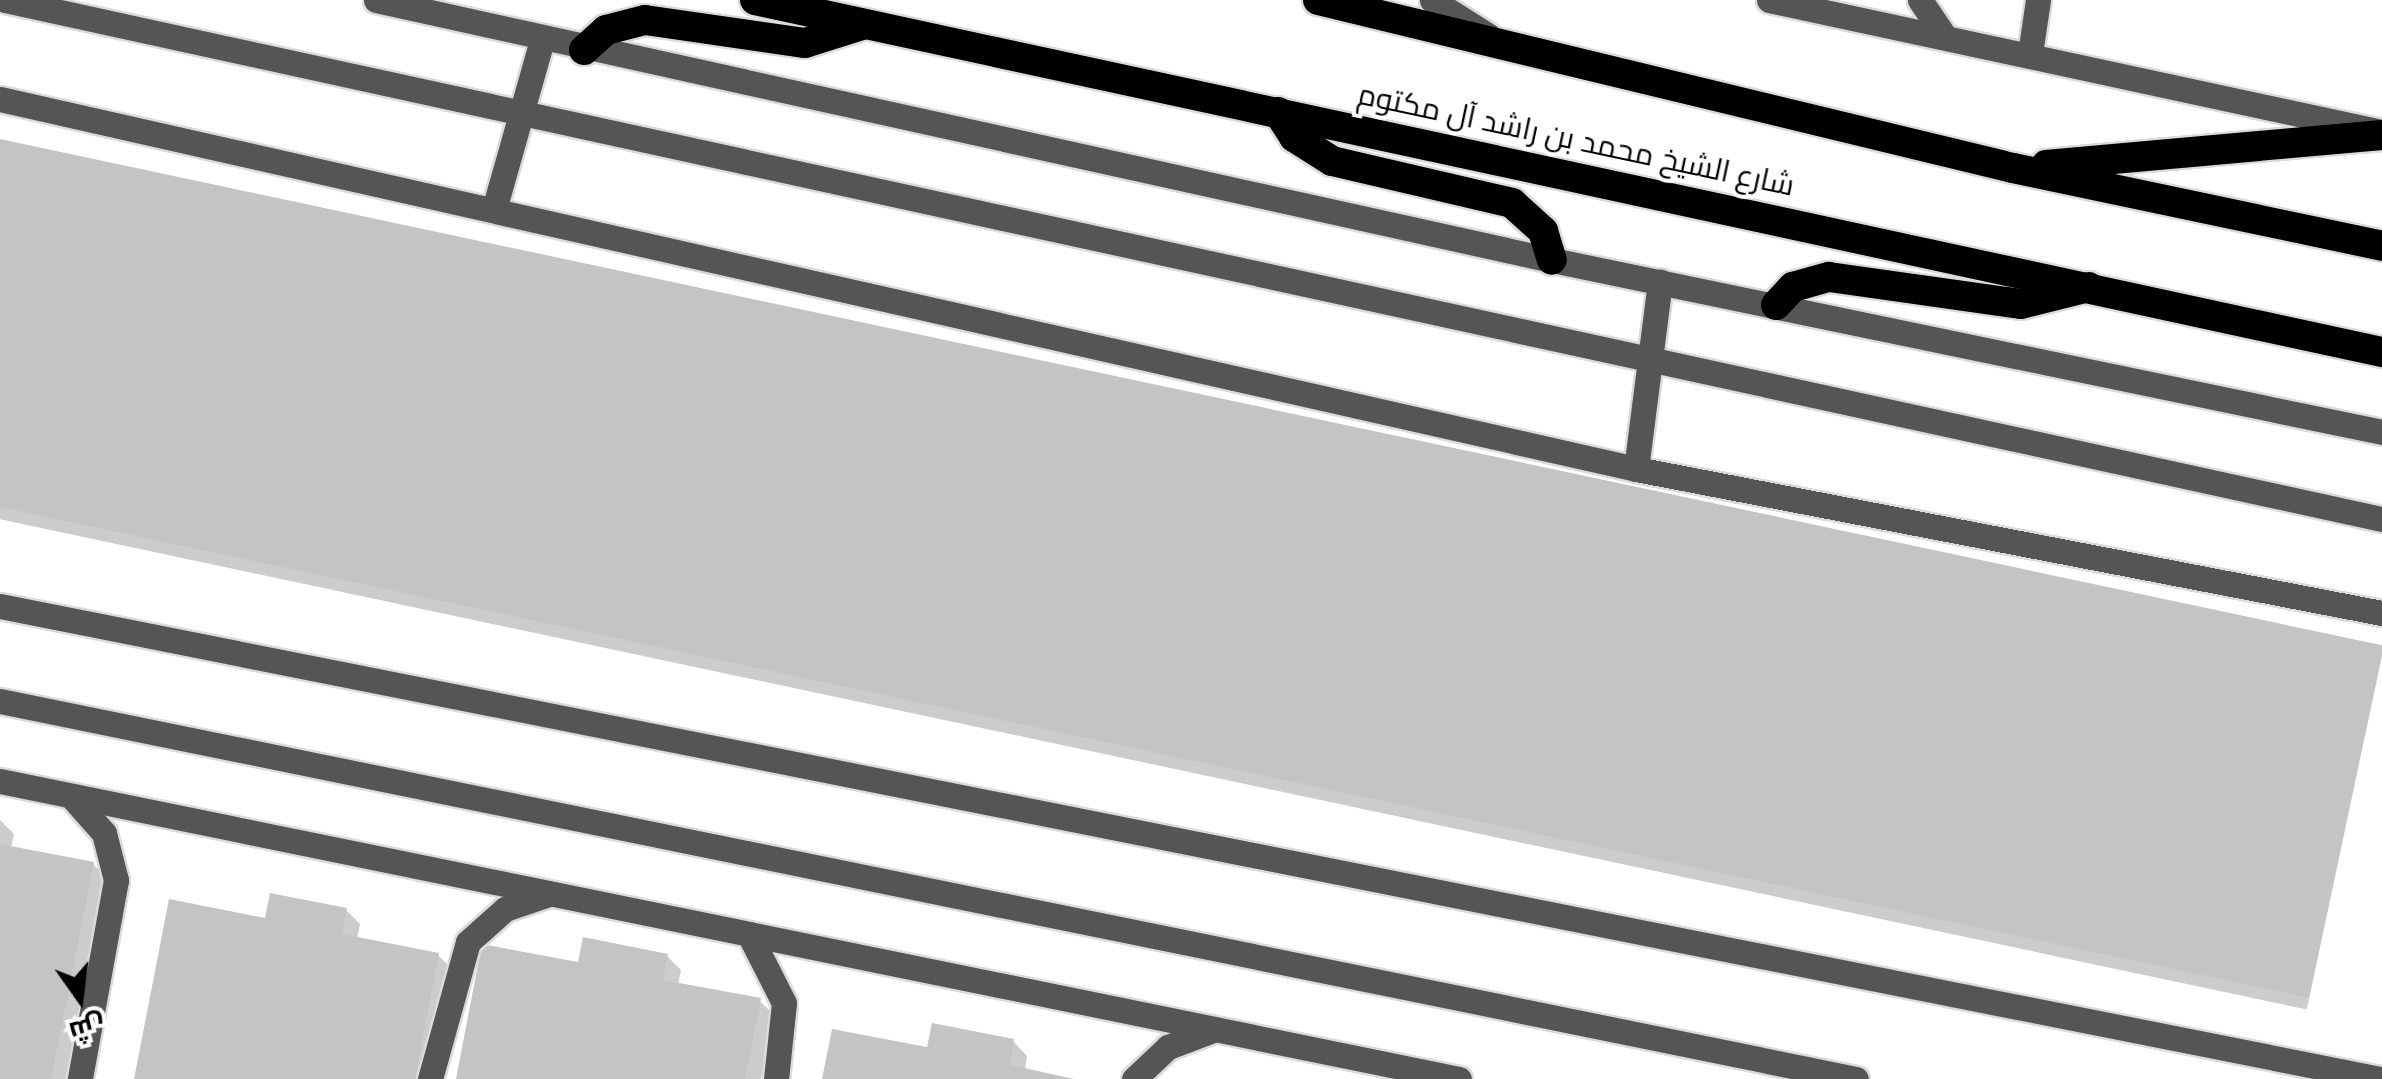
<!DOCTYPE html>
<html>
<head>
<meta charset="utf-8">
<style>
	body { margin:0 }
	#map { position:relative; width:2382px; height:1079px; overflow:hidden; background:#fff; font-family:Raleway,Cairo,sans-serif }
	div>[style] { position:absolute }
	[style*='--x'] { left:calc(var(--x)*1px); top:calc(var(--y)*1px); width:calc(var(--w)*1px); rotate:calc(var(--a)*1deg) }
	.shadow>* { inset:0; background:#0003; transform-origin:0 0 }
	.building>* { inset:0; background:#c4c4c4; transform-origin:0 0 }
	.roads { filter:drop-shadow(2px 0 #dbdbdb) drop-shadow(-2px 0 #dbdbdb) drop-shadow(0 2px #dbdbdb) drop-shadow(0 -2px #dbdbdb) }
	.minor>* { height:25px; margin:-12.5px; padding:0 12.5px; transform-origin:12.5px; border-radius:12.5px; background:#555 }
	.highway>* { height:30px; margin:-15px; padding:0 15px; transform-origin:15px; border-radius:15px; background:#000 }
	span { translate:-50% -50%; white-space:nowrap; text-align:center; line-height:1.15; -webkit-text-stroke:8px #fff; paint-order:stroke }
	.street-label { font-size:30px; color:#000 }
	.north { position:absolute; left:30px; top:949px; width:100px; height:100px; -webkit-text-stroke:8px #fff; paint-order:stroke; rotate:166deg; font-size:28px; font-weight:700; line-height:40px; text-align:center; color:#000 }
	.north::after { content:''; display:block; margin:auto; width:35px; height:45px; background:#000; clip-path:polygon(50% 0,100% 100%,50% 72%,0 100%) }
</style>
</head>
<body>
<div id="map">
	<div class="shadow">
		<i style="left:0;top:141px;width:2437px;height:370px;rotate:12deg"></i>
		<i style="clip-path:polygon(0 820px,14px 834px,11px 848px,93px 864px,107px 878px,67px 1079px,0 1079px)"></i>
		<i style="clip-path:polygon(346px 910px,360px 924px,357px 939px,438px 955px,452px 969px,431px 1079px,136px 1079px,267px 921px)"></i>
		<i style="clip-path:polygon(667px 956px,681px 970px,678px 985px,759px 1000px,774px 1015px,761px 1079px,458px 1079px,580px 965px)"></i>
		<i style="clip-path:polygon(1013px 1041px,1027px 1056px,1025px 1070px,1071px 1079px,824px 1079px,928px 1050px)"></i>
	</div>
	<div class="building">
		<i style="left:0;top:139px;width:2437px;height:360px;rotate:12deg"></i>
		<i style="clip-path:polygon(0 844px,94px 862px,51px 1079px,0 1079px)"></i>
		<i style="clip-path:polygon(270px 893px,347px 908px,342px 934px,439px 953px,415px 1079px,134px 1079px,169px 899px,265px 918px)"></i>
		<i style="clip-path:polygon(583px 937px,668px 954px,663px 980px,761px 998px,745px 1079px,456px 1079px,482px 944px,578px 962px)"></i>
		<i style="clip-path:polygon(932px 1023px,1014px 1039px,1010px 1065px,1074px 1079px,822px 1079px,832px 1029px,927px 1047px)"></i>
	</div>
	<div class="roads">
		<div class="minor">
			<i style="--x:5;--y:0;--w:2433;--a:12.32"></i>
			<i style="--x:376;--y:0;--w:1204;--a:12.47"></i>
			<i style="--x:1552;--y:260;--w:848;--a:11.71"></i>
			<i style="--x:1432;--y:0;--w:67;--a:32.3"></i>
			<i style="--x:1769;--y:0;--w:622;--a:12.16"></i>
			<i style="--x:1920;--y:0;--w:45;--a:56"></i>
			<i style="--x:2030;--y:54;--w:55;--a:-81.6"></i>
			<i style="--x:0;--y:99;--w:1677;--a:12.74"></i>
			<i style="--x:1636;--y:469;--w:760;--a:10.93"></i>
			<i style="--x:495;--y:206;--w:169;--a:-74.2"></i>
			<i style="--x:1636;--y:469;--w:189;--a:-82.7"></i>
			<i style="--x:0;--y:606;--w:2428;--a:11.24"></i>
			<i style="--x:0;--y:701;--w:1894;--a:11.51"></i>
			<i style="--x:0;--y:781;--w:1489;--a:11.54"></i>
			<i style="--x:71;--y:796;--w:50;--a:48.3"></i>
			<i style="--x:104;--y:833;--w:49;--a:75.7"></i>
			<i style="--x:116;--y:880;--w:202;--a:100.3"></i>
			<i style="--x:749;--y:934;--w:77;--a:63.1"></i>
			<i style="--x:784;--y:1003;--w:76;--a:96"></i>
			<i style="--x:430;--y:1079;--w:142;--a:-74.5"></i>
			<i style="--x:468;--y:942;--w:50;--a:-41.7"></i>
			<i style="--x:505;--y:909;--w:46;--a:-18.8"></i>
			<i style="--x:1134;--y:1079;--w:47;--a:-43.3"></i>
			<i style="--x:1168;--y:1047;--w:48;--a:-20.7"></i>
		</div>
		<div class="highway">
			<i style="--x:755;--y:0;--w:1665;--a:12.21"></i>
			<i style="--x:1318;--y:0;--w:715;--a:13.59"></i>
			<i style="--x:2013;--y:168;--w:377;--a:11.9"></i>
			<i style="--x:584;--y:50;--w:30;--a:-42"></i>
			<i style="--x:606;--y:30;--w:40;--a:-14.4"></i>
			<i style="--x:645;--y:20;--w:162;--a:8.2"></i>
			<i style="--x:805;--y:43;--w:60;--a:-17.5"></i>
			<i style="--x:1278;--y:112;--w:30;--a:57"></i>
			<i style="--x:1294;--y:137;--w:45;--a:32.3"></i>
			<i style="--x:1332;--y:161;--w:185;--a:13.1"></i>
			<i style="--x:1512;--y:203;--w:42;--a:42.1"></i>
			<i style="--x:1543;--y:231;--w:30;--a:73"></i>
			<i style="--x:2046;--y:165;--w:337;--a:-5.1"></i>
			<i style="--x:1776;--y:305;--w:25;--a:-47"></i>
			<i style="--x:1793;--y:287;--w:37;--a:-16"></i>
			<i style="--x:1829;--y:277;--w:194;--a:8"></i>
			<i style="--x:2021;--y:304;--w:70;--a:-14"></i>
		</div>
	</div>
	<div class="street-label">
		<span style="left:1576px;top:140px;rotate:12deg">شارع الشيخ محمد بن راشد آل مكتوم</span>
	</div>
	<div class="north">ش</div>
</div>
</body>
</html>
